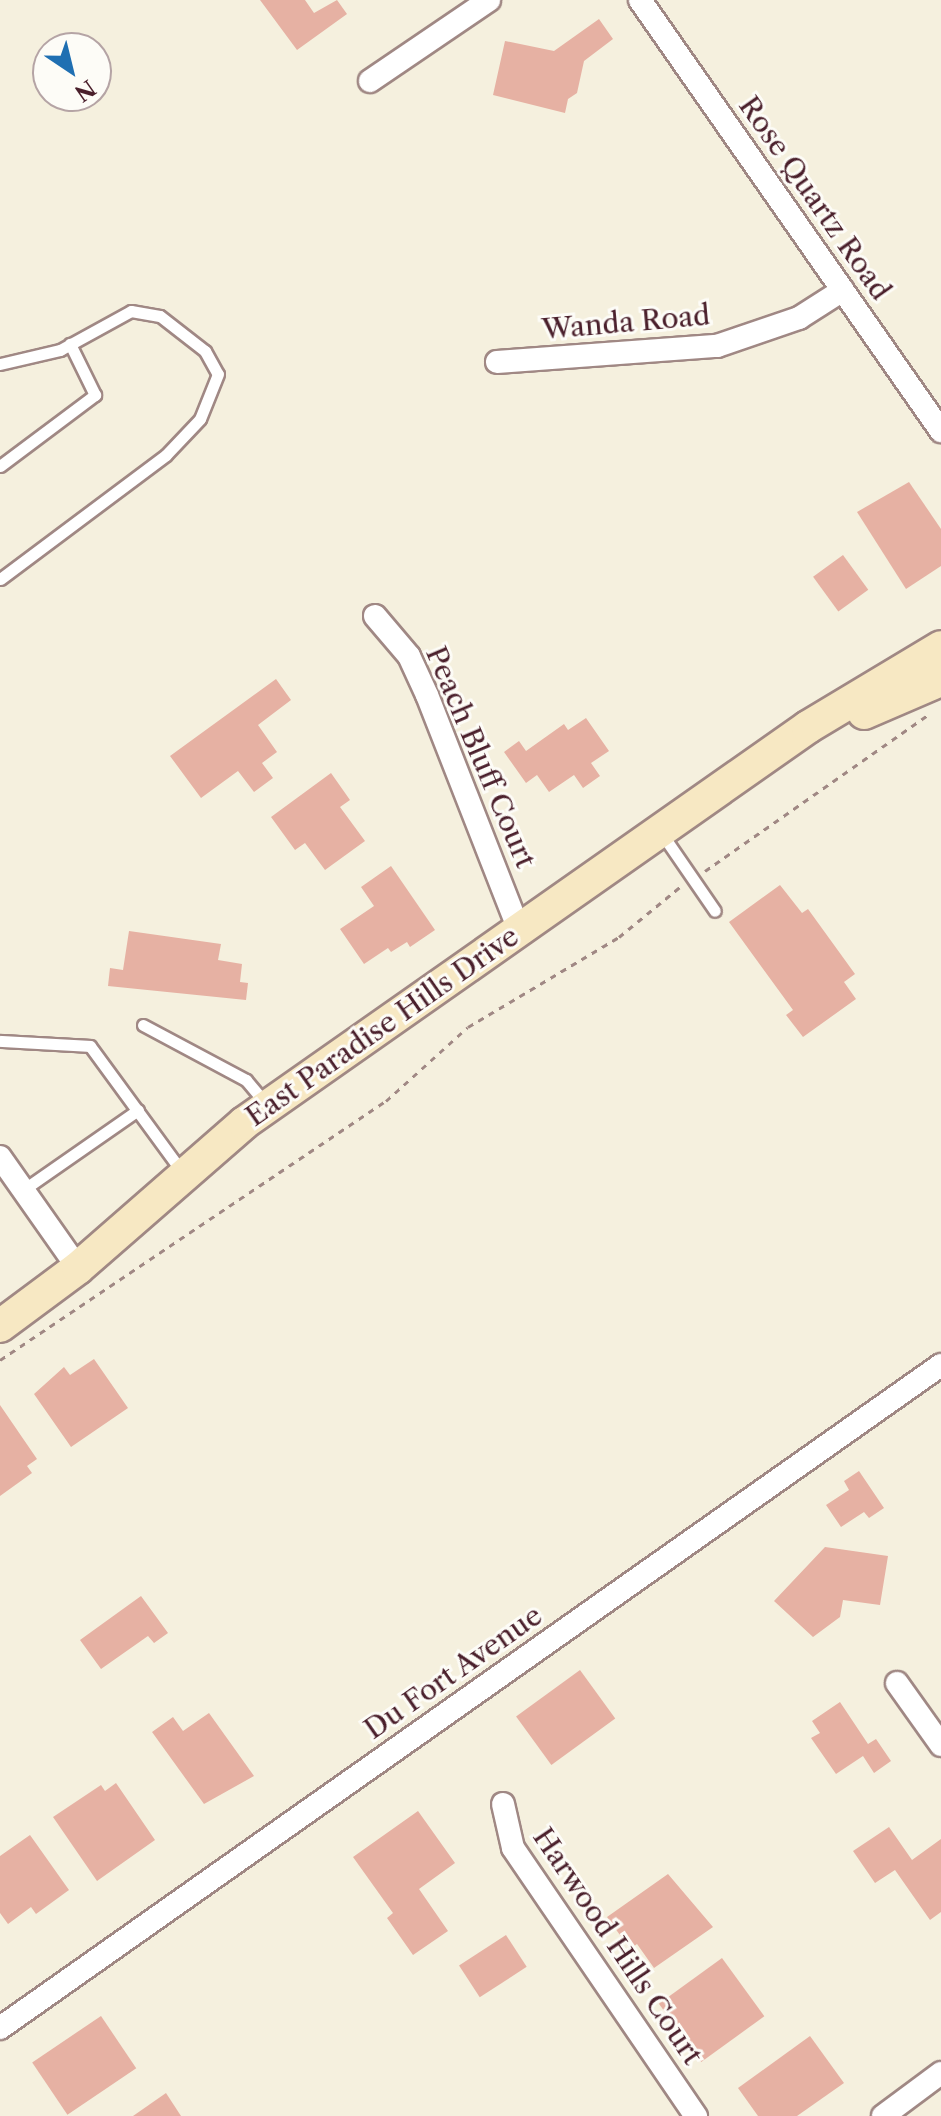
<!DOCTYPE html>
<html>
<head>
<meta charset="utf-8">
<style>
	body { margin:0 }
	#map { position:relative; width:941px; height:2116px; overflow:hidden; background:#f5f0de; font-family:"Libre Caslon Text",serif }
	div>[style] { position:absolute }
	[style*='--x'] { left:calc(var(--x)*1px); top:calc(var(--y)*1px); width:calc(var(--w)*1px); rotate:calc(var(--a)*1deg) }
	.building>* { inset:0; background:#e6b1a3; transform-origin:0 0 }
	.path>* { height:3px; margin-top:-1.5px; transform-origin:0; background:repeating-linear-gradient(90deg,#a08884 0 6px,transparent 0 12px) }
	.roads { filter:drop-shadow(2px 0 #a08884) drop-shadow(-2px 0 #a08884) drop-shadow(0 2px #a08884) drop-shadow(0 -2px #a08884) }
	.service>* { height:11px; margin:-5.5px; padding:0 5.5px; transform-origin:5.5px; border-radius:5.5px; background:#fff }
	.minor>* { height:22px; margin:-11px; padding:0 11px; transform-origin:11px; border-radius:11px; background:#fff }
	.secondary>* { height:32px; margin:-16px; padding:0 16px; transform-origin:16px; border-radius:16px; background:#f7e8c3 }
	span { translate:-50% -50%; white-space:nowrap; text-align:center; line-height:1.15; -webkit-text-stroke:6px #fdfcf7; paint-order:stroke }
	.street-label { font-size:28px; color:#4a1f2b }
	.north { position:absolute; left:32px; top:32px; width:80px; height:80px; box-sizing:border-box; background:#fdfcf7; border:2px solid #b5a4a5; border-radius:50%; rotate:145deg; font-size:22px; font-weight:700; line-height:32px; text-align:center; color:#4a1f2b }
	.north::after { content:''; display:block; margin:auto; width:28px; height:36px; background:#1f6fb2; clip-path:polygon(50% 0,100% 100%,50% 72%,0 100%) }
</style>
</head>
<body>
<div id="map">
	<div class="building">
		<i style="clip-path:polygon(260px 0,305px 0,314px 13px,337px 0,347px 14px,297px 50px)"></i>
		<i style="clip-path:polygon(599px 19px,613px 39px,584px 61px,577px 93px,568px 99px,565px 113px,493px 95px,505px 41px,554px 51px)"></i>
		<i style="clip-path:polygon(909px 482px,941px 529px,941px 566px,906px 589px,857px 512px)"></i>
		<i style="left:843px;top:555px;width:43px;height:37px;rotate:54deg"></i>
		<i style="clip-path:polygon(276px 679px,291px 700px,258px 725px,277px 752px,262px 763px,273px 778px,254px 792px,238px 771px,201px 798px,170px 756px)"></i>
		<i style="clip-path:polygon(586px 718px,609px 751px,591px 763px,600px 776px,583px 788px,574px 775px,549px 792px,537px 775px,526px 783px,504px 752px,519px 741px,526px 751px,564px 724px,568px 730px)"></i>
		<i style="clip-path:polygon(331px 773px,350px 800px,340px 807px,365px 841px,325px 870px,305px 843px,295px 850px,271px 817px)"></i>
		<i style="clip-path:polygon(391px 866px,435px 930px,410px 947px,407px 942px,391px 952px,388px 948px,364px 964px,340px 929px,374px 906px,361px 887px)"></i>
		<i style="clip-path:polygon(780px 885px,802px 913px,808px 909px,855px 974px,844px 982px,856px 999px,803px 1037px,786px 1015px,793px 1010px,729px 922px)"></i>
		<i style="clip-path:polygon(129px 931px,221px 944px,218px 960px,242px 964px,240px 982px,248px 983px,246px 1000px,108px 986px,110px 968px,123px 970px)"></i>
		<i style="clip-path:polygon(94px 1359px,128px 1408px,71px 1447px,34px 1394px,64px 1367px,70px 1375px)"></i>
		<i style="clip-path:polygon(0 1405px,37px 1459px,27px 1466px,32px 1473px,0 1496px)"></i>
		<i style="clip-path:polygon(859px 1471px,884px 1508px,869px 1518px,864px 1512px,841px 1527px,826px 1505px,849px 1490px,844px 1481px)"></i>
		<i style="clip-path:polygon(825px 1547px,888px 1556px,880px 1605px,843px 1600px,840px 1617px,813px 1637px,774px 1601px)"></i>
		<i style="clip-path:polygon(141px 1596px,168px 1633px,154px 1643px,148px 1636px,101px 1669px,80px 1640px)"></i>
		<i style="left:580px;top:1670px;width:60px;height:79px;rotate:54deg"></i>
		<i style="clip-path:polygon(840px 1702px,868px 1744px,876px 1739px,891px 1761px,874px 1773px,863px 1756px,836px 1774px,811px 1738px,820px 1733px,812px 1721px)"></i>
		<i style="clip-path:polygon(209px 1713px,254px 1776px,204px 1804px,152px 1732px,173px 1717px,183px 1731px)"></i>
		<i style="clip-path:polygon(116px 1783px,155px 1840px,97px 1881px,53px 1817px,101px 1785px,105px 1791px)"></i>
		<i style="clip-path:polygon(418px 1811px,455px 1863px,419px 1889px,448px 1931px,413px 1955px,387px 1918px,393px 1913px,353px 1857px)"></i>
		<i style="clip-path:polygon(889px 1827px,912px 1860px,941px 1839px,941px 1912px,930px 1920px,895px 1870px,875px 1883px,853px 1851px)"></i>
		<i style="clip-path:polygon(30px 1835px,69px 1890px,36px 1914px,31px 1907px,8px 1924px,0 1913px,0 1856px)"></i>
		<i style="clip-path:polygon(668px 1874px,713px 1927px,654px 1968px,637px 1944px,630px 1949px,607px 1917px)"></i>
		<i style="left:506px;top:1935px;width:38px;height:56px;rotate:57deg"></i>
		<i style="left:722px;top:1958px;width:72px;height:78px;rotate:54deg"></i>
		<i style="left:101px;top:2016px;width:63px;height:83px;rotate:56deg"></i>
		<i style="clip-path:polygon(810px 2036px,844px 2083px,797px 2116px,758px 2116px,738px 2088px)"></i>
		<i style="clip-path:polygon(166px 2093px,181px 2116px,133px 2116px)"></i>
	</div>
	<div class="path">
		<i style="--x:705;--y:871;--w:272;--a:-35"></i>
		<i style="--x:0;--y:1360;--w:465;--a:-33.9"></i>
		<i style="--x:386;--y:1101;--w:110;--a:-42.1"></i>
		<i style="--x:468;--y:1027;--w:176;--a:-30.8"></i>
		<i style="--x:619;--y:937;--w:80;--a:-39.4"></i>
	</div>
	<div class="roads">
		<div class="service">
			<i style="--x:0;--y:364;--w:62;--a:-13.1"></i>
			<i style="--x:60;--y:350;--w:81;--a:-28.8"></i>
			<i style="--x:131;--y:311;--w:29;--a:10"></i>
			<i style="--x:160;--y:316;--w:57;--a:37.9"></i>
			<i style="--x:205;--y:351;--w:26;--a:61"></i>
			<i style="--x:218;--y:374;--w:48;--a:111.8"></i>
			<i style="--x:200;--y:419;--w:50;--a:133.4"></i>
			<i style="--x:166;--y:455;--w:207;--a:143.2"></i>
			<i style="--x:0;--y:466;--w:119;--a:-36.8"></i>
			<i style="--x:95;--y:395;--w:57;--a:-116.1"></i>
			<i style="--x:662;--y:834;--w:93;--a:55.5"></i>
			<i style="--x:143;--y:1025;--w:117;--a:28.1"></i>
			<i style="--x:246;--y:1080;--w:30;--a:50"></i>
			<i style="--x:0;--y:1041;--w:90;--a:3.2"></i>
			<i style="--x:90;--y:1046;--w:157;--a:53.8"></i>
			<i style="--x:23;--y:1190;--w:140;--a:-34.8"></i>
		</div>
		<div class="minor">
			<i style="--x:640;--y:0;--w:526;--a:55.07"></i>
			<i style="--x:370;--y:81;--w:144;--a:-34.2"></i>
			<i style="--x:497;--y:362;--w:221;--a:-4.2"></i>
			<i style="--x:717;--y:346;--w:87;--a:-18.9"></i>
			<i style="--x:799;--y:318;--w:52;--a:-32.5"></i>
			<i style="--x:375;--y:616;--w:52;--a:49.6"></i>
			<i style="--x:409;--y:656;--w:43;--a:65.2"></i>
			<i style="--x:427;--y:695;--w:252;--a:68.6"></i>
			<i style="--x:0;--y:1157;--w:136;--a:54.9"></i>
			<i style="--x:897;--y:1683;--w:76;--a:54.6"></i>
			<i style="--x:503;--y:1804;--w:45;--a:77.2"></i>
			<i style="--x:513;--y:1848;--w:325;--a:55.7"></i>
			<i style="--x:0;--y:2028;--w:1151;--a:-35.17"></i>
			<i style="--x:883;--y:2116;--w:72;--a:-36.6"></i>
		</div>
		<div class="secondary">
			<i style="--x:864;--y:713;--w:84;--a:-23.2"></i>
			<i style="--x:0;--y:1326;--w:97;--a:-36.6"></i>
			<i style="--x:78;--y:1268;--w:220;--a:-41.1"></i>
			<i style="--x:244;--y:1123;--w:689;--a:-35.07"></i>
			<i style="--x:808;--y:727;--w:155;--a:-31"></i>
		</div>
	</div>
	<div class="street-label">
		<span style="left:815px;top:198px;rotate:55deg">Rose Quartz Road</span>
		<span style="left:626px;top:322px;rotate:-5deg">Wanda Road</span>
		<span style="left:481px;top:757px;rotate:67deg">Peach Bluff Court</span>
		<span style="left:382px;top:1026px;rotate:-35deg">East Paradise Hills Drive</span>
		<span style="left:453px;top:1672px;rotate:-35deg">Du Fort Avenue</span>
		<span style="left:618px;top:1946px;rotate:56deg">Harwood Hills Court</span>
	</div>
	<div class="north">N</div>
</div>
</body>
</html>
